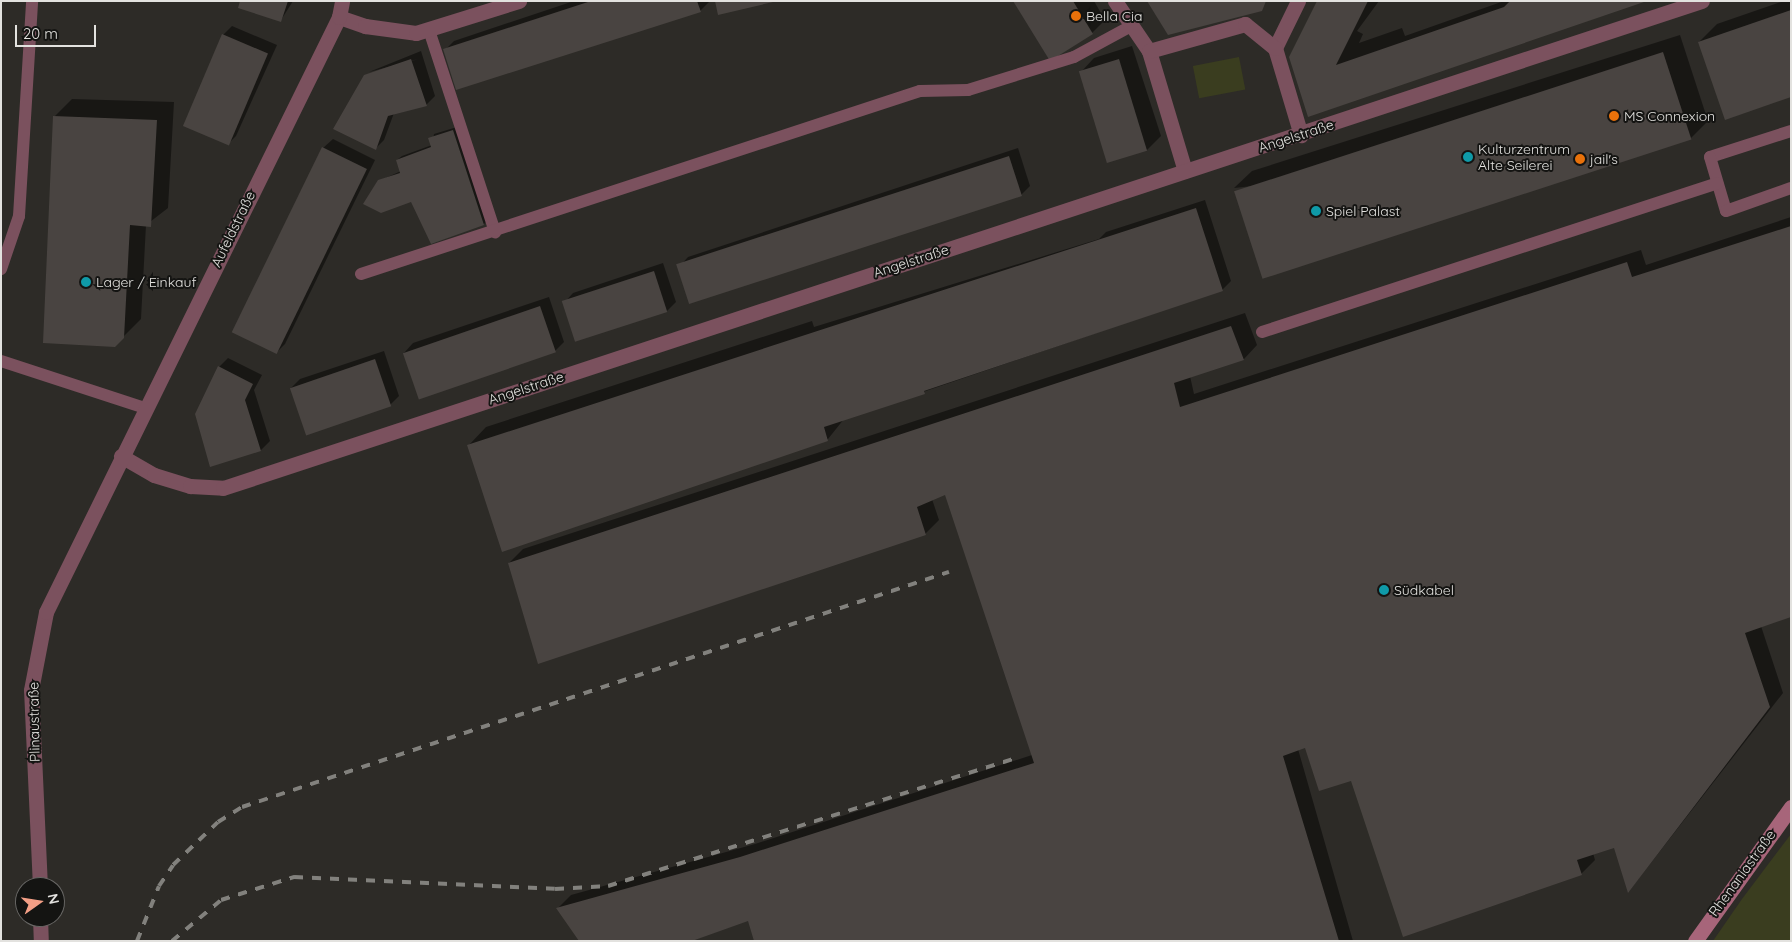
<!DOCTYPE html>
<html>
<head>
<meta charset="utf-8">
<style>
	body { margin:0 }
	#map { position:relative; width:1792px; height:942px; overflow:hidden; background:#2d2b27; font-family:Quicksand,sans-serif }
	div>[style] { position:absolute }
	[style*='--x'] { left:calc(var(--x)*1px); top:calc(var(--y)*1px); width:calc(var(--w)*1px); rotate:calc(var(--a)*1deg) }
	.green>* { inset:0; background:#3a3d1f; transform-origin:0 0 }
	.shadow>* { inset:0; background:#0007 }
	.building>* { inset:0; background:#494441; transform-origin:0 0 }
	.lane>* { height:12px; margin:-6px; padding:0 6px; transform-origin:6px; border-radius:6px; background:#7b515e }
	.street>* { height:15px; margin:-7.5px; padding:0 7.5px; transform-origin:7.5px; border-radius:7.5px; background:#7b515e }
	.secondary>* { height:15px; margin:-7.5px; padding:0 7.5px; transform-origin:7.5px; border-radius:7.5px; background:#a7657a }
	.rail>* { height:4px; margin-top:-2px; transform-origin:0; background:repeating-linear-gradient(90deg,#82817d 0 9px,transparent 0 18px) }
	.dots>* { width:14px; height:14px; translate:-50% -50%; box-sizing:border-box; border:2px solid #141412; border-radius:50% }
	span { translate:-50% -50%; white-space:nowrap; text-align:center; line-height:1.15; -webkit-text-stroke:4px #141412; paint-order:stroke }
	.poi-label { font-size:14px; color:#e3e2df }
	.left { translate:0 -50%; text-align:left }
	.street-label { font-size:14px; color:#e3e2df }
	.frame { position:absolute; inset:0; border:2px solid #e3e2df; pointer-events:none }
	.north { position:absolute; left:15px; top:877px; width:50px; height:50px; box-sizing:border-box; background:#141412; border:1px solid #676664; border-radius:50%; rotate:77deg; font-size:14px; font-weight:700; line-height:20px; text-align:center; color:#e3e2df }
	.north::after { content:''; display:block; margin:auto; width:18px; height:22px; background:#f39f86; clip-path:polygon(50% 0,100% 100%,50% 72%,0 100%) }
	.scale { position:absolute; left:15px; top:25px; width:81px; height:22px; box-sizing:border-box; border:2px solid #e3e2df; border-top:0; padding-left:6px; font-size:15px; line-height:18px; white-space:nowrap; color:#e3e2df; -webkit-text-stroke:4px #141412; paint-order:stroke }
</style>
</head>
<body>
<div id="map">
	<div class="green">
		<i style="left:1239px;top:57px;width:33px;height:47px;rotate:79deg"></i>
		<i style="clip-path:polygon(1791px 834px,1791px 941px,1713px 941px,1742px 899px)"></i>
	</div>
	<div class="shadow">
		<i style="clip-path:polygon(242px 1px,293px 1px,281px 20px)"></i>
		<i style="clip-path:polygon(574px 1px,709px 2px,700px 11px,445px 50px,454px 41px)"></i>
		<i style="clip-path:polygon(1015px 1px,1094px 1px,1105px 20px,1092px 33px)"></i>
		<i style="clip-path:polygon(1319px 1px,1379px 1px,1357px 31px,1363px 34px,1359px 43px,1402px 28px,1405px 36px,1504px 1px,1641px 1px,1309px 116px)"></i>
		<i style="clip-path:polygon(1784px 1px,1791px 1px,1791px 96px,1699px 42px,1717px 24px)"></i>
		<i style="clip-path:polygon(232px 26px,277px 45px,236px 136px,227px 145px,223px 35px)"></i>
		<i style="clip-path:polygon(1680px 35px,1708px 121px,1690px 139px,1234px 188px,1252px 171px)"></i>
		<i style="clip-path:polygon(1132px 46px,1161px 136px,1147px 150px,1081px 72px,1094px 58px)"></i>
		<i style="clip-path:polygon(421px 51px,435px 96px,426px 105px,394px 113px,384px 140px,375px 149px,365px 76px,418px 59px,369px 72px)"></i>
		<i style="clip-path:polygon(72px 99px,174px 102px,168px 208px,146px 225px,141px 319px,114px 346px,54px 117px)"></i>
		<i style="clip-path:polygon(457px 127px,488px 220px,484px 224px,412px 201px,379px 181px,401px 171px,397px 160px,402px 156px,432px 145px,434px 134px)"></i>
		<i style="clip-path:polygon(333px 139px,375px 160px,285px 344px,276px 353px,323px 148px)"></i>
		<i style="clip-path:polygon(1018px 148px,1030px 186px,1021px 195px,679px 267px,688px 257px)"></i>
		<i style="clip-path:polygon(1205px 200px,1231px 281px,1222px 290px,844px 419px,828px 439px,469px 445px,486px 427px,812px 321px,814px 327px,1099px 239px,1106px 232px)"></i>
		<i style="clip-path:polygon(1791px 217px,1791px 615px,1761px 626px,1783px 693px,1629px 891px,1615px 846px,1593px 853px,1595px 860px,1581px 874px,1352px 779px,1306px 747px,1298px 749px,1353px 941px,756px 941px,749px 919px,558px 908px,571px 895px,755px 844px,1032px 755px,946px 493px,932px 499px,939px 520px,925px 534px,509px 563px,523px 549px,1245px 313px,1257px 345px,1244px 359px,1190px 376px,1194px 394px,1641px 250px,1646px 265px)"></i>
		<i style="clip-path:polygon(663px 263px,676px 302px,667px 311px,564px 303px,573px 293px)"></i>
		<i style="clip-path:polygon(549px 297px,564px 342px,555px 351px,404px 353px,413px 343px)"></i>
		<i style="clip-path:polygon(384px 351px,399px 396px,390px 405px,291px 388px,300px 379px)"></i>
		<i style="clip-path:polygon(228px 358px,262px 375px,254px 390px,270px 441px,261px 450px,211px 466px,219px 367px)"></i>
	</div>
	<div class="building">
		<i style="clip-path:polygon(240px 1px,288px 1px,281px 22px,238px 8px)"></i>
		<i style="clip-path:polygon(591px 1px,697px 1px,701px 12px,456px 90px,443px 49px)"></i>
		<i style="clip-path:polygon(715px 1px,773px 1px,773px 2px,718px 15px)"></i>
		<i style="clip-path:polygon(1013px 1px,1073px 1px,1093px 34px,1050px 61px)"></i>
		<i style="clip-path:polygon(1147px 1px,1266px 1px,1262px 11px,1168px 35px)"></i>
		<i style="clip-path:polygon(1317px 1px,1368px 1px,1336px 65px,1504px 7px,1510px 1px,1644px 2px,1308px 117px,1289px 57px)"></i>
		<i style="clip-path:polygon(1791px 10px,1791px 97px,1725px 120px,1698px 42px)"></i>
		<i style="left:222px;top:34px;width:50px;height:100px;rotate:23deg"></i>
		<i style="left:1663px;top:52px;width:92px;height:451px;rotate:72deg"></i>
		<i style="clip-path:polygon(411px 59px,427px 106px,388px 116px,376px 150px,333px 129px,364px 75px)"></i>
		<i style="left:1119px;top:59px;width:96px;height:42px;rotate:73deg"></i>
		<i style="clip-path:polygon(53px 116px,157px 120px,151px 227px,130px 225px,124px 338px,115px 347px,43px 343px)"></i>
		<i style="clip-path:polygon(453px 130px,484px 225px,431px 244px,411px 202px,381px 213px,363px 204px,378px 180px,400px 173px,396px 160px,431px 147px,428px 138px)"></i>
		<i style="left:322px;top:147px;width:50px;height:206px;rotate:26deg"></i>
		<i style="left:1009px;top:156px;width:42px;height:350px;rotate:72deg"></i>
		<i style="clip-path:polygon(1196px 208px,1223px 291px,924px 391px,925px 394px,824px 427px,828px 441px,502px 552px,467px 445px)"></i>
		<i style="clip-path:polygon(1791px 226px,1791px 617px,1745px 633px,1770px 707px,1628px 893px,1614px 848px,1577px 860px,1582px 875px,1403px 937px,1351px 781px,1319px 791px,1305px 748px,1283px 756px,1339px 941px,754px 941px,748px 921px,692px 941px,579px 941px,556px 908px,740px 857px,1034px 763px,945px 495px,917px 507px,926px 535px,538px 664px,508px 563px,1231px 326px,1244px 360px,1174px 383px,1180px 407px,1627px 262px,1632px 277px)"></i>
		<i style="left:654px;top:271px;width:43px;height:97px;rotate:72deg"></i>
		<i style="left:540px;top:306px;width:49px;height:145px;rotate:71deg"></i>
		<i style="left:375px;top:359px;width:50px;height:90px;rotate:71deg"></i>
		<i style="clip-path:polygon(218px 366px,253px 384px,245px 400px,261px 451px,210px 467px,195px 414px)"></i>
	</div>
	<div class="lane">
		<i style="--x:429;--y:30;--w:213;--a:71.9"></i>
		<i style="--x:1791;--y:131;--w:85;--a:162.2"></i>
		<i style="--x:1710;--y:157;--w:56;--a:73.5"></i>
		<i style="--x:1726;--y:211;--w:69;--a:-19.5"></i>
		<i style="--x:1;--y:269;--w:56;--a:-71.2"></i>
		<i style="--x:19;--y:216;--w:215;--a:-86.5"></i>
		<i style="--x:361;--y:274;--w:588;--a:-18.13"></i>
		<i style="--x:920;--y:91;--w:48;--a:-1.2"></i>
		<i style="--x:968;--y:90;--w:111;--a:-17.3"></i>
		<i style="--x:1074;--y:57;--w:65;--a:-28.5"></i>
		<i style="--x:1262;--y:332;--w:479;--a:-18.1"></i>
		<i style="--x:1;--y:361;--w:151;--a:18.1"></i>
	</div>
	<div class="street">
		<i style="--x:1115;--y:1;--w:60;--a:55.8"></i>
		<i style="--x:1149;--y:51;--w:125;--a:73.3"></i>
		<i style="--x:1298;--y:1;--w:52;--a:116.1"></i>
		<i style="--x:1275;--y:48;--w:91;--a:73.4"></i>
		<i style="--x:339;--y:17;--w:28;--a:19"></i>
		<i style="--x:365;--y:26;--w:51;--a:7.8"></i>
		<i style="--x:416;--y:33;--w:108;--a:-17.3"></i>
		<i style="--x:1149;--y:51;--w:100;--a:-15.7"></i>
		<i style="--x:1245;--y:24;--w:38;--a:39"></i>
		<i style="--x:121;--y:456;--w:38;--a:30"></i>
		<i style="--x:154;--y:475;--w:38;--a:17"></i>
		<i style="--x:190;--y:486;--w:33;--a:3"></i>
		<i style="--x:223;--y:488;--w:1557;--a:-18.23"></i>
		<i style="--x:40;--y:887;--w:197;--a:-92.6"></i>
		<i style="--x:31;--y:690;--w:79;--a:-79.1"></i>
		<i style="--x:46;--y:612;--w:663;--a:-63.78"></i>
		<i style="--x:339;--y:17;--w:16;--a:-79"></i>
		<i style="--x:40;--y:917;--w:24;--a:88"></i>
	</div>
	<div class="secondary">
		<i style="--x:1695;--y:941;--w:165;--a:-54.4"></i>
	</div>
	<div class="rail">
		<i style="--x:137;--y:941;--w:59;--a:-68.2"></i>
		<i style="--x:159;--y:886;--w:25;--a:-56"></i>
		<i style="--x:173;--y:865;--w:62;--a:-43.7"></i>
		<i style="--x:218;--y:822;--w:28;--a:-32"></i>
		<i style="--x:242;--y:807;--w:745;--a:-18.39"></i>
		<i style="--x:172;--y:941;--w:64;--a:-39.9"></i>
		<i style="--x:221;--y:900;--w:77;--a:-17.5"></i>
		<i style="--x:294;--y:877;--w:261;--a:2.6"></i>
		<i style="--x:555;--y:889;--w:53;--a:-3.2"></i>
		<i style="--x:608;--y:886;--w:424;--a:-17.4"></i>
	</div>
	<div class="dots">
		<i style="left:1076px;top:16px;background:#e8710a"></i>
		<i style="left:1614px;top:116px;background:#e8710a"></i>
		<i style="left:1468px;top:157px;background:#0f9aa8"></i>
		<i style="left:1580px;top:159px;background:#e8710a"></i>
		<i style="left:1316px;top:211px;background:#0f9aa8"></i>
		<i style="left:86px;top:282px;background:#0f9aa8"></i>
		<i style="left:1384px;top:590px;background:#0f9aa8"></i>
	</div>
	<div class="poi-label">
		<span class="left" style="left:1086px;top:16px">Bella Cia</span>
		<span class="left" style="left:1624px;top:116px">MS Connexion</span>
		<span class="left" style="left:1478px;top:157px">Kulturzentrum<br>Alte Seilerei</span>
		<span class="left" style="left:1590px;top:159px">jail's</span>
		<span class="left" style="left:1326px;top:211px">Spiel Palast</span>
		<span class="left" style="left:96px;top:282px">Lager / Einkauf</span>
		<span class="left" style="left:1394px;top:590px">Südkabel</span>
	</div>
	<div class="street-label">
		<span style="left:1296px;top:136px;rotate:-18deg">Angelstraße</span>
		<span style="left:233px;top:229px;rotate:-64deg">Aufeldstraße</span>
		<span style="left:911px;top:261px;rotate:-18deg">Angelstraße</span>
		<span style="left:526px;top:388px;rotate:-18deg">Angelstraße</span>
		<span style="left:34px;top:722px;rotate:-91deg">Plinaustraße</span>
		<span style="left:1742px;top:873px;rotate:-54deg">Rhenaniastraße</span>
	</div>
	<div class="frame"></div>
	<div class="north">N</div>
	<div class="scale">20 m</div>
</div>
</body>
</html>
